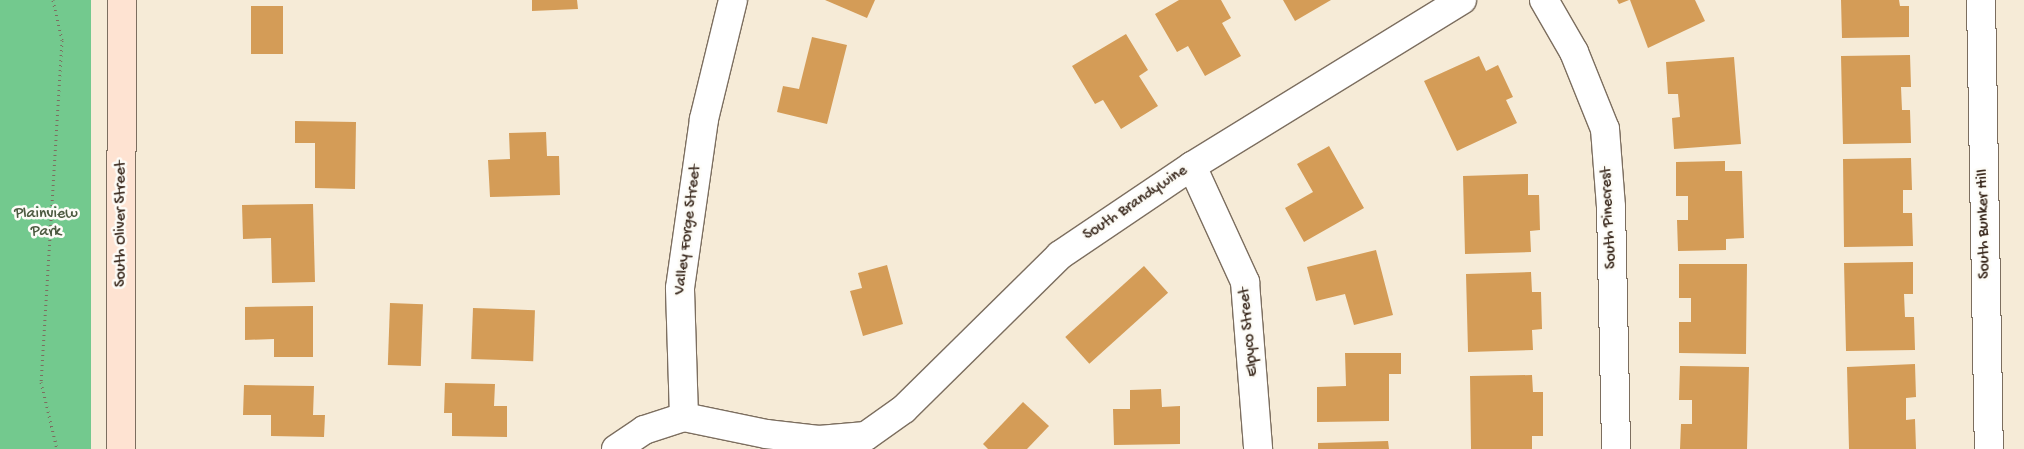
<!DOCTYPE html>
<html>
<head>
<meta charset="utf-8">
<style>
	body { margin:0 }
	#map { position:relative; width:2024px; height:449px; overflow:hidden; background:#f6ebd7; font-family:"Gochi Hand",sans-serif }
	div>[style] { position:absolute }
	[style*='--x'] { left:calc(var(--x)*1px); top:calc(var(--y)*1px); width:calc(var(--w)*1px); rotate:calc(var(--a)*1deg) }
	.green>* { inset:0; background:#73c98e; transform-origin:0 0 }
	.building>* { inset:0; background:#d49c57; transform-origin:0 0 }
	.path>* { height:3px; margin-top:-1.5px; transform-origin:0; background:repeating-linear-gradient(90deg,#7c6e5f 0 1px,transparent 0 5px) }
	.roads { filter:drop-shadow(1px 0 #7c6e5f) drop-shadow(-1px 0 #7c6e5f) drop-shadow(0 1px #7c6e5f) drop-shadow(0 -1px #7c6e5f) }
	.street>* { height:28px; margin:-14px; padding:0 14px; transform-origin:14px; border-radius:14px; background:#fff }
	.secondary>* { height:28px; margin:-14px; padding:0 14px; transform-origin:14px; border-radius:14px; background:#fee3d2 }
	span { translate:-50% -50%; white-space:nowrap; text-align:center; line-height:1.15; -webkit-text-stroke:5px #fdfcf7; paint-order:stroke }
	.street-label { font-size:16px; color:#3b2a1e }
	.park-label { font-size:16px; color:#4c5a40 }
</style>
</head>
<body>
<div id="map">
	<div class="green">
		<i style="left:0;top:0;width:91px;height:449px"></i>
	</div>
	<div class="building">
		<i style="clip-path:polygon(532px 0,577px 0,578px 9px,532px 11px)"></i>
		<i style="clip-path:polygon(825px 0,875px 0,867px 18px)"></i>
		<i style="clip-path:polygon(1179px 0,1221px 0,1231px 18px,1222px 23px,1241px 56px,1205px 76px,1188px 46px,1177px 52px,1155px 14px)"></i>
		<i style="clip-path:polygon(1283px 0,1331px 0,1295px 21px)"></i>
		<i style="clip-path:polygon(1617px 0,1629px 0,1619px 4px)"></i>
		<i style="clip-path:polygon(1630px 0,1695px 0,1705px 21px,1648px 48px)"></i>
		<i style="clip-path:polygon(1841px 0,1899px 0,1900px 6px,1909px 6px,1909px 37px,1842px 38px)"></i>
		<i style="left:251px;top:6px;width:32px;height:48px"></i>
		<i style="clip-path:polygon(1126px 34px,1148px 70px,1139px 76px,1158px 106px,1121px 129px,1103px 100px,1095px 104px,1072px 66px)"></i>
		<i style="clip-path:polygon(812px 37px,847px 45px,827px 124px,777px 112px,783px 86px,799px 89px)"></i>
		<i style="clip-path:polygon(1910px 55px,1911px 87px,1901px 87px,1902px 110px,1910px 110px,1911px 143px,1843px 144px,1841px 56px)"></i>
		<i style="clip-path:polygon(1479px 56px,1486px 71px,1498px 65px,1513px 97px,1506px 100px,1517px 123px,1457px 151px,1424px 81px)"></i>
		<i style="clip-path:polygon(1734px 57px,1741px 144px,1674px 149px,1672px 118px,1680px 117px,1678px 94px,1668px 94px,1666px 62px)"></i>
		<i style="clip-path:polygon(295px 121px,356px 122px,355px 189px,315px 188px,315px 143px,295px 143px)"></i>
		<i style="clip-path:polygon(546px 132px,547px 156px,559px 156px,560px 195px,490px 197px,488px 160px,510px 159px,509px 133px)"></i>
		<i style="clip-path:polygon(1329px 146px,1364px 208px,1304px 242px,1285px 208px,1313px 192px,1297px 164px)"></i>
		<i style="clip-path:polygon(1911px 158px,1912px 190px,1903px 190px,1903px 213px,1912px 213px,1913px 246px,1844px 247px,1843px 159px)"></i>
		<i style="clip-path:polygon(1725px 161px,1725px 171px,1742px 171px,1744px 238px,1726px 239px,1726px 250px,1678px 251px,1677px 220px,1688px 220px,1688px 196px,1676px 196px,1676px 162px)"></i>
		<i style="clip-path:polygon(1528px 174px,1528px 195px,1539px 195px,1540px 230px,1530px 231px,1531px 252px,1465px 254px,1463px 176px)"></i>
		<i style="clip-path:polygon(313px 204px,315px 282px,272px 283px,271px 238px,243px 239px,242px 205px)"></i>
		<i style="clip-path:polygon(1376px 250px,1393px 315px,1354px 325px,1345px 294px,1316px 301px,1307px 267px)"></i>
		<i style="clip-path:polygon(1913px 262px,1913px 294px,1904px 294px,1905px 317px,1914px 317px,1915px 350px,1846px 351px,1844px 263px)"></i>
		<i style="clip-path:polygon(1679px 264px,1747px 264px,1746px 354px,1679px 353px,1679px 322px,1691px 322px,1691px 298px,1679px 298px)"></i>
		<i style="clip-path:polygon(887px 265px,903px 324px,863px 336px,850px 291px,862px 288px,858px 273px)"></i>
		<i style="left:1144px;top:266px;width:36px;height:106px;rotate:48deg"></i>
		<i style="clip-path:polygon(1531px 272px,1532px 292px,1541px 292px,1542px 329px,1532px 330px,1533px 350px,1468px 352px,1466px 274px)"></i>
		<i style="left:390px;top:303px;width:33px;height:62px;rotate:2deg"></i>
		<i style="clip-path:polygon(313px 306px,313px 357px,274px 357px,274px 339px,245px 340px,245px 307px)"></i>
		<i style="left:473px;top:308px;width:62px;height:51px;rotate:2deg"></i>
		<i style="clip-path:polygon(1345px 353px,1401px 353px,1401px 374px,1389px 374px,1389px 421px,1317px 422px,1317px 387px,1346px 386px)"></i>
		<i style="clip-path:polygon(1915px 364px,1916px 397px,1906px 398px,1906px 420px,1915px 419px,1916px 449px,1849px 449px,1847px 367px)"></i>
		<i style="clip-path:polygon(1680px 366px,1749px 367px,1747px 449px,1680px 449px,1681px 424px,1692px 424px,1692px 400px,1679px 400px)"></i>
		<i style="clip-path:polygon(1532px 375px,1533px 392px,1543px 392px,1543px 436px,1532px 436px,1532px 449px,1471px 449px,1470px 376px)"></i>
		<i style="clip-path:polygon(445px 383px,495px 384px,494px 406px,507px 406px,507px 437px,452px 436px,452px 413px,444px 413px)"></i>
		<i style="clip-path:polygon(244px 385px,314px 386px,313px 415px,325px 415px,324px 437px,271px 436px,271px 415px,243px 415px)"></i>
		<i style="clip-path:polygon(1161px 389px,1162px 407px,1180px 406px,1180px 444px,1114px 445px,1113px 409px,1130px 409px,1130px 390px)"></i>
		<i style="clip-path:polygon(1023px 402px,1049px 426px,1027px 449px,988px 449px,983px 444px)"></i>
		<i style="clip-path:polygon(1388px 441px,1389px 449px,1318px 449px,1318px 443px)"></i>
	</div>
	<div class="path">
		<i style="--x:53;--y:0;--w:41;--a:77.3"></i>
		<i style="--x:62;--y:40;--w:343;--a:93.5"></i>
		<i style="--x:41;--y:382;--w:69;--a:76.6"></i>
	</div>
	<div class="roads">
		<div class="street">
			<i style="--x:1544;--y:0;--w:60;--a:60"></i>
			<i style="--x:1574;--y:52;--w:83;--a:68.1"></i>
			<i style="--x:1605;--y:129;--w:78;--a:85.6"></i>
			<i style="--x:1611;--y:207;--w:242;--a:88.8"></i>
			<i style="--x:1981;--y:0;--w:449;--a:89"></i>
			<i style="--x:1192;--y:166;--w:128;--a:65.4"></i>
			<i style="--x:1245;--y:282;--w:168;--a:85.5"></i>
			<i style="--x:684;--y:417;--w:129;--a:-91.8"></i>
			<i style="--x:680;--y:288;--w:171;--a:-81.9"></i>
			<i style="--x:704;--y:119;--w:122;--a:-76.3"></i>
			<i style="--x:616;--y:449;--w:34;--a:-34"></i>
			<i style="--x:644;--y:430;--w:42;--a:-18"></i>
			<i style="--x:684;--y:417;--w:84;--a:11.7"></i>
			<i style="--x:766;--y:434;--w:53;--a:6.5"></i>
			<i style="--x:819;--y:440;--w:47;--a:-4.9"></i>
			<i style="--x:866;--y:436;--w:47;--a:-35.4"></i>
			<i style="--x:904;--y:409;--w:219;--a:-44.6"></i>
			<i style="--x:1060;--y:255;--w:159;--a:-34"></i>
			<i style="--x:1192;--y:166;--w:317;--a:-31.6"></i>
		</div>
		<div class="secondary">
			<i style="--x:121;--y:449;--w:449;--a:-89.9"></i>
		</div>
	</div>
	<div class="street-label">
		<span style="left:1136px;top:204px;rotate:-34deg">South Brandywine</span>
		<span style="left:1610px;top:218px;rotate:-93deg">South Pinecrest</span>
		<span style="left:122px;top:224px;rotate:-90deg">South Oliver Street</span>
		<span style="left:1985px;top:224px;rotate:-91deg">South Bunker Hill</span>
		<span style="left:689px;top:230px;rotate:-83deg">Valley Forge Street</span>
		<span style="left:1250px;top:332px;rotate:-96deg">Elpyco Street</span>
	</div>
	<div class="park-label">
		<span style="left:46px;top:224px">Plainview<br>Park</span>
	</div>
</div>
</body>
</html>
